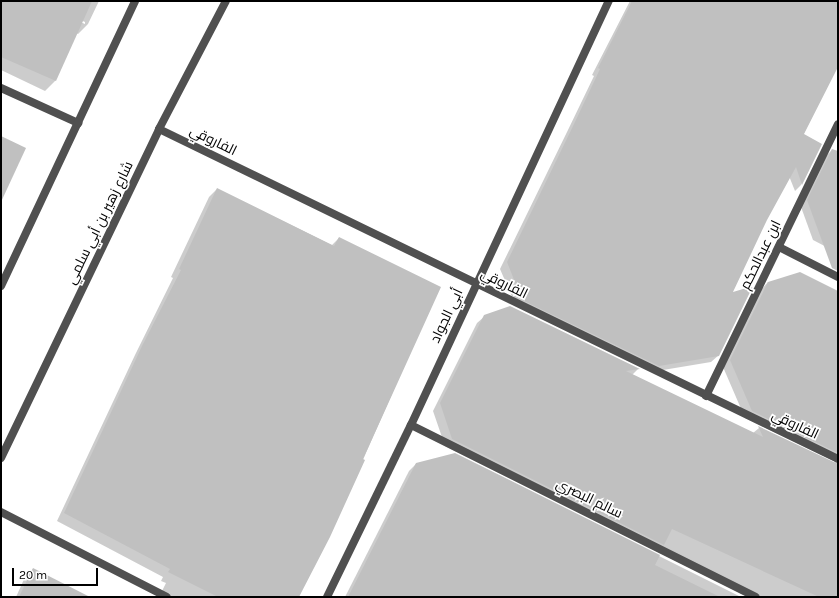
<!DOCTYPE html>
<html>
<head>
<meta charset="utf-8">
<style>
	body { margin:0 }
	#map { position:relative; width:839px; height:598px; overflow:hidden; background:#fff; font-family:Karla,Cairo,sans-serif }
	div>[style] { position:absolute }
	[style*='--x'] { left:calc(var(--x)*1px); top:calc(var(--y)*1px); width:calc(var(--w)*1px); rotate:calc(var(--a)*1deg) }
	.shadow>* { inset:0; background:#0003 }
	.building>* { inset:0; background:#c0c0c0 }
	.minor>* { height:8px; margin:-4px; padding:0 4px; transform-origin:4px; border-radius:4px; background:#505050 }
	.tertiary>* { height:8px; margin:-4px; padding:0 4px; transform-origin:4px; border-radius:4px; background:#505050 }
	span { translate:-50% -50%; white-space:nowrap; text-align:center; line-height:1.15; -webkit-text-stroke:3.5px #fff; paint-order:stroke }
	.street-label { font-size:14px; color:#000 }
	.frame { position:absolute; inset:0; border:2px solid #000; pointer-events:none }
	.scale { position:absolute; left:12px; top:568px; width:86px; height:18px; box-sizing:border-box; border:2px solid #000; border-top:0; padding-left:5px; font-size:12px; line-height:14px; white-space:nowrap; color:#000; -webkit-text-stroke:3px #fff; paint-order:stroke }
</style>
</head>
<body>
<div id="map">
	<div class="shadow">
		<i style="clip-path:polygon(evenodd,1px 1px,99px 1px,88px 24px,78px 34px,76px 33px,55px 81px,45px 91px,1px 70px,1px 1px,78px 19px,85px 22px,85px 24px,78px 21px,78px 19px)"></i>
		<i style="clip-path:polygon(630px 1px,838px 1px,838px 64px,803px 135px,821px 144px,801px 185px,795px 191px,789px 176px,766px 219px,731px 293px,719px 355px,711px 362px,651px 372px,516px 306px,500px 269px,567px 132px,594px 76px,592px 75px)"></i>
		<i style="clip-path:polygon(832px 150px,838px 153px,838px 253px,813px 240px,801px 207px,825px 157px)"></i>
		<i style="clip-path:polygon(217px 189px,332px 245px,339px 238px,439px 287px,329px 537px,298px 597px,159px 597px,166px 583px,161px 581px,163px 577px,57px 521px,135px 355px,173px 278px,171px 277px,209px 197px)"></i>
		<i style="clip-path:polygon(768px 282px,838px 292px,838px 597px,748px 597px,445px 446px,433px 411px,477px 323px,485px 316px,638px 369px,632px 375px,753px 433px,759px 428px,835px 464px,834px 461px,745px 418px,723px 367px,761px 290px)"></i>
		<i style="clip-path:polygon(455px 454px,741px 597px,345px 597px,409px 471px,416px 464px)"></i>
		<i style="clip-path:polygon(33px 569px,88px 597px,16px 597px,25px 577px)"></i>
	</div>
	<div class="building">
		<i style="clip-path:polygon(1px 1px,92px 1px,56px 81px,1px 57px)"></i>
		<i style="clip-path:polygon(632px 1px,838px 1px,838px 67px,804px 134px,822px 144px,802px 185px,796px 167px,767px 220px,733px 292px,753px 286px,719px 356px,659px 366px,522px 300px,507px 262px,574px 124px,600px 69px,598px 68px)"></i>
		<i style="clip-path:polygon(1px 136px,26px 148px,1px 202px)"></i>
		<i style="clip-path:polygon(832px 149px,838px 151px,838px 271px,832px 268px,807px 200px)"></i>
		<i style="clip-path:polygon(217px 188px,334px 246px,339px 237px,441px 287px,363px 459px,365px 460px,330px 537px,299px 597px,218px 597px,168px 572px,170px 569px,64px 513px,142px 346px,181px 270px,179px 269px)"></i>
		<i style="clip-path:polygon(800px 272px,838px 291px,838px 453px,752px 411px,730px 360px,768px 282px)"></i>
		<i style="clip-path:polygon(510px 306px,640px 369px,626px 371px,763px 437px,758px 426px,838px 464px,838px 597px,819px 597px,672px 529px,664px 545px,452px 439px,440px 403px,484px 315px)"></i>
		<i style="clip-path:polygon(455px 453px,660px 555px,655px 565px,720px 597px,348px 597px,416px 463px)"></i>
		<i style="clip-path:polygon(33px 568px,90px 597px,19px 597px)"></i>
	</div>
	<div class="minor">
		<i style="--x:1;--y:88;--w:85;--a:24.4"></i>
		<i style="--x:159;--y:129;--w:755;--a:25.92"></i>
		<i style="--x:779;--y:247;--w:66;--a:27"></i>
		<i style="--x:706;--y:396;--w:302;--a:-64.1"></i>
		<i style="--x:411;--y:425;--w:385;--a:26.5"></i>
		<i style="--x:1;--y:512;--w:186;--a:27.1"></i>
		<i style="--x:327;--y:597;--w:191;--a:-64"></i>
		<i style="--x:411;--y:425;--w:468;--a:-65"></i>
	</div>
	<div class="tertiary">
		<i style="--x:1;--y:286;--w:315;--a:-64.8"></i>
		<i style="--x:1;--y:458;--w:365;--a:-64.3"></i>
		<i style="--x:159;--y:129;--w:144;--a:-62.4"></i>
	</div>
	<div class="street-label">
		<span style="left:213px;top:141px;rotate:26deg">الفاروقي</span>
		<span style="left:100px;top:223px;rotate:-64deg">شارع زهير بن أبي سلمي</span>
		<span style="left:761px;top:255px;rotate:-64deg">ابن عبدالحكم</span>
		<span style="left:504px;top:284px;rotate:26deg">الفاروقي</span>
		<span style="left:447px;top:316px;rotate:-65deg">أبي الجواد</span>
		<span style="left:795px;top:425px;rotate:25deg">الفاروقي</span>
		<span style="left:589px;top:499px;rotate:26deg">سالم البصري</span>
	</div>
	<div class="frame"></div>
	<div class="scale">20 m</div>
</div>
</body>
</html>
